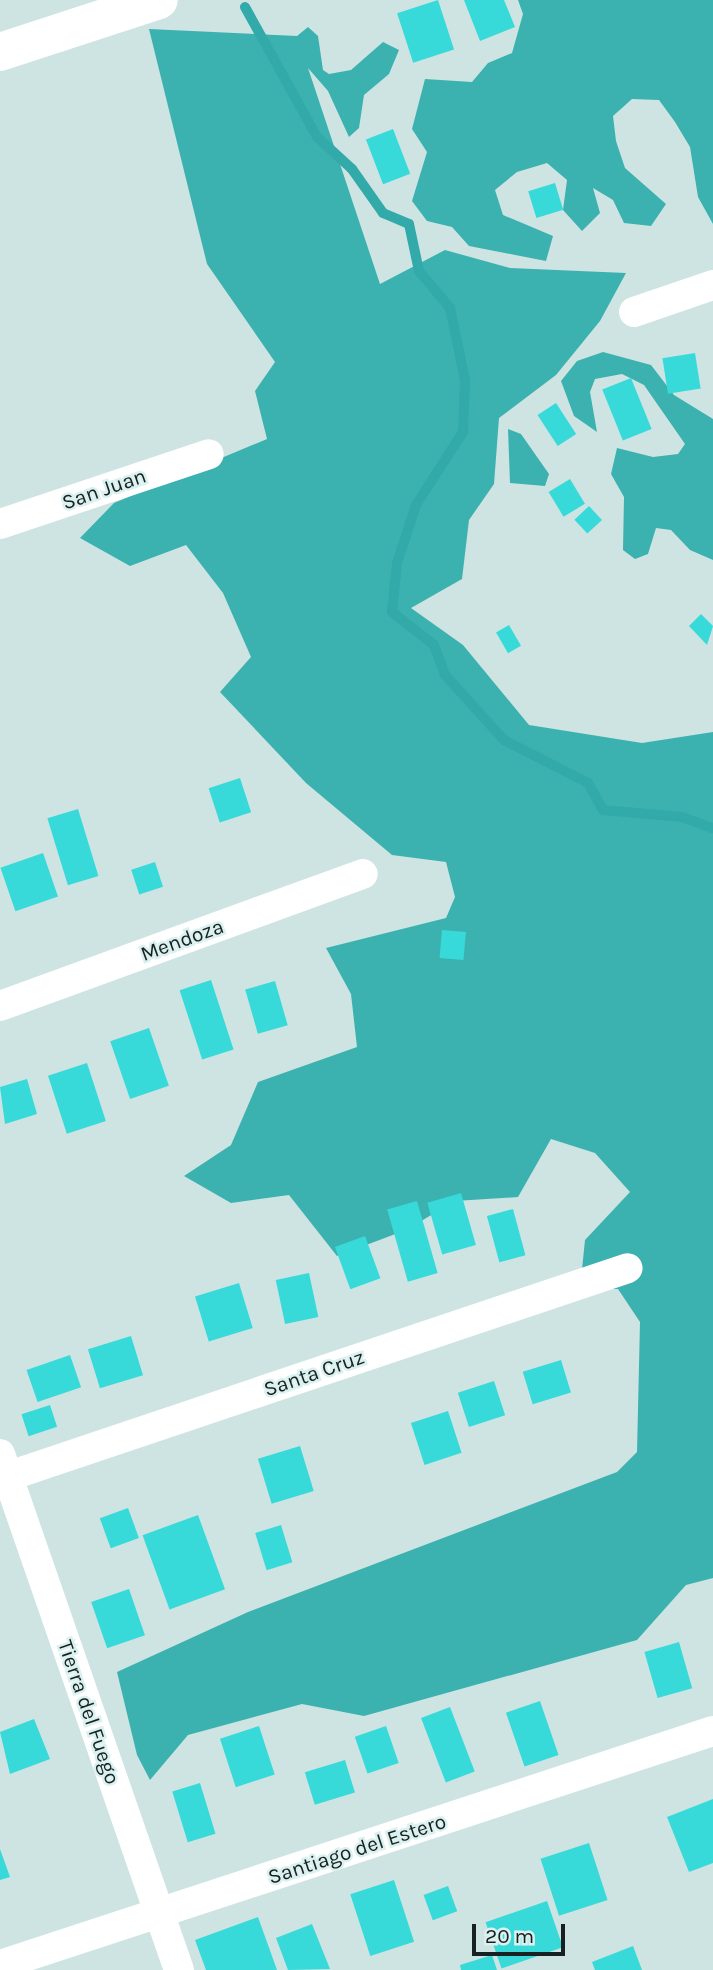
<!DOCTYPE html>
<html>
<head>
<meta charset="utf-8">
<style>
	body { margin:0 }
	#map { position:relative; width:713px; height:1970px; overflow:hidden; background:#cde4e3; font-family:Karla,sans-serif }
	div>[style] { position:absolute }
	[style*='--x'] { left:calc(var(--x)*1px); top:calc(var(--y)*1px); width:calc(var(--w)*1px); rotate:calc(var(--a)*1deg) }
	.forest>* { inset:0; background:#3cb2b0 }
	.stream>* { height:10px; margin:-5px; padding:0 5px; transform-origin:5px; border-radius:5px; background:#32aaa9 }
	.building>* { inset:0; background:#37dad9; transform-origin:0 0 }
	.minor>* { height:30px; margin:-15px; padding:0 15px; transform-origin:15px; border-radius:15px; background:#fff }
	.secondary>* { height:38px; margin:-19px; padding:0 19px; transform-origin:19px; border-radius:19px; background:#fff }
	span { translate:-50% -50%; white-space:nowrap; text-align:center; line-height:1.15; -webkit-text-stroke:5px #daf1f0; paint-order:stroke }
	.street-label { font-size:21px; color:#182121 }
	.scale { position:absolute; left:472px; top:1924px; width:93px; height:32px; box-sizing:border-box; border:4px solid #182121; border-top:0; padding-left:9px; font-size:21px; line-height:24px; white-space:nowrap; color:#182121; -webkit-text-stroke:5px #daf1f0; paint-order:stroke }
</style>
</head>
<body>
<div id="map">
	<div class="forest">
		<i style="clip-path:polygon(518px 0,713px 0,713px 224px,698px 197px,690px 147px,675px 122px,659px 100px,632px 99px,613px 116px,616px 141px,625px 168px,666px 204px,651px 226px,624px 223px,613px 200px,593px 188px,600px 213px,582px 231px,563px 210px,567px 180px,547px 163px,517px 172px,495px 190px,503px 215px,553px 236px,546px 261px,469px 246px,452px 227px,427px 221px,412px 201px,427px 152px,412px 129px,425px 79px,472px 82px,488px 63px,512px 53px,523px 14px)"></i>
		<i style="clip-path:polygon(308px 27px,318px 36px,323px 70px,329px 74px,351px 70px,383px 42px,399px 50px,389px 74px,364px 95px,359px 128px,349px 137px,328px 91px,308px 68px,380px 284px,445px 250px,510px 268px,626px 273px,600px 321px,556px 375px,499px 418px,494px 484px,469px 520px,462px 579px,411px 608px,463px 645px,529px 725px,642px 743px,713px 732px,713px 1578px,686px 1585px,637px 1640px,364px 1716px,302px 1704px,188px 1735px,150px 1780px,137px 1755px,117px 1672px,248px 1612px,617px 1472px,637px 1452px,640px 1322px,618px 1289px,580px 1289px,585px 1240px,630px 1192px,595px 1153px,551px 1139px,518px 1197px,455px 1201px,406px 1230px,337px 1256px,289px 1195px,231px 1203px,184px 1176px,231px 1145px,258px 1082px,357px 1047px,351px 994px,326px 948px,446px 918px,455px 897px,446px 862px,392px 855px,306px 783px,220px 692px,251px 657px,223px 593px,186px 545px,130px 566px,80px 538px,114px 503px,267px 439px,255px 391px,275px 362px,207px 264px,149px 29px,297px 36px)"></i>
		<i style="clip-path:polygon(603px 352px,651px 365px,674px 395px,713px 419px,713px 560px,690px 550px,671px 530px,656px 528px,648px 554px,635px 559px,623px 550px,624px 497px,611px 474px,617px 448px,653px 457px,678px 454px,685px 444px,644px 385px,622px 374px,595px 379px,590px 392px,597px 432px,574px 416px,561px 381px,577px 361px)"></i>
		<i style="clip-path:polygon(508px 429px,521px 434px,549px 474px,545px 486px,510px 483px)"></i>
	</div>
	<div class="stream">
		<i style="--x:245;--y:7;--w:149;--a:61"></i>
		<i style="--x:317;--y:137;--w:47;--a:42.4"></i>
		<i style="--x:352;--y:169;--w:54;--a:54.8"></i>
		<i style="--x:383;--y:213;--w:28;--a:23"></i>
		<i style="--x:409;--y:224;--w:48;--a:78"></i>
		<i style="--x:419;--y:271;--w:48;--a:50"></i>
		<i style="--x:450;--y:308;--w:74;--a:78.2"></i>
		<i style="--x:465;--y:380;--w:52;--a:92.2"></i>
		<i style="--x:463;--y:432;--w:87;--a:122.8"></i>
		<i style="--x:416;--y:505;--w:61;--a:108.1"></i>
		<i style="--x:397;--y:563;--w:49;--a:95.8"></i>
		<i style="--x:392;--y:612;--w:53;--a:38.2"></i>
		<i style="--x:434;--y:645;--w:32;--a:70"></i>
		<i style="--x:445;--y:675;--w:88;--a:47.8"></i>
		<i style="--x:504;--y:740;--w:94;--a:27.1"></i>
		<i style="--x:588;--y:783;--w:31;--a:61"></i>
		<i style="--x:603;--y:810;--w:79;--a:5.1"></i>
		<i style="--x:682;--y:817;--w:33;--a:20"></i>
	</div>
	<div class="building">
		<i style="left:438px;top:0;width:52px;height:43px;rotate:72deg"></i>
		<i style="clip-path:polygon(464px 0,504px 0,515px 27px,480px 41px)"></i>
		<i style="left:393px;top:129px;width:48px;height:29px;rotate:69deg"></i>
		<i style="left:555px;top:183px;width:28px;height:28px;rotate:73deg"></i>
		<i style="left:695px;top:353px;width:36px;height:33px;rotate:81deg"></i>
		<i style="left:631px;top:378px;width:55px;height:31px;rotate:68deg"></i>
		<i style="left:556px;top:403px;width:37px;height:22px;rotate:57deg"></i>
		<i style="left:570px;top:479px;width:29px;height:25px;rotate:59deg"></i>
		<i style="left:589px;top:506px;width:19px;height:20px;rotate:47deg"></i>
		<i style="clip-path:polygon(701px 614px,713px 626px,707px 645px,689px 626px)"></i>
		<i style="left:509px;top:625px;width:24px;height:15px;rotate:60deg"></i>
		<i style="left:240px;top:778px;width:36px;height:33px;rotate:72deg"></i>
		<i style="left:78px;top:809px;width:70px;height:32px;rotate:73deg"></i>
		<i style="left:43px;top:853px;width:46px;height:45px;rotate:71deg"></i>
		<i style="left:155px;top:862px;width:26px;height:25px;rotate:72deg"></i>
		<i style="left:442px;top:930px;width:24px;height:28px;rotate:5deg"></i>
		<i style="left:211px;top:980px;width:73px;height:33px;rotate:72deg"></i>
		<i style="left:275px;top:981px;width:46px;height:31px;rotate:74deg"></i>
		<i style="left:149px;top:1028px;width:61px;height:41px;rotate:71deg"></i>
		<i style="left:87px;top:1063px;width:61px;height:41px;rotate:72deg"></i>
		<i style="clip-path:polygon(27px 1079px,37px 1114px,5px 1124px,0 1087px)"></i>
		<i style="left:461px;top:1193px;width:54px;height:35px;rotate:74deg"></i>
		<i style="left:417px;top:1201px;width:75px;height:31px;rotate:74deg"></i>
		<i style="left:513px;top:1209px;width:48px;height:27px;rotate:75deg"></i>
		<i style="left:365px;top:1236px;width:45px;height:32px;rotate:70deg"></i>
		<i style="left:309px;top:1273px;width:45px;height:34px;rotate:78deg"></i>
		<i style="left:239px;top:1283px;width:47px;height:46px;rotate:73deg"></i>
		<i style="left:131px;top:1336px;width:41px;height:45px;rotate:73deg"></i>
		<i style="left:70px;top:1355px;width:34px;height:46px;rotate:71deg"></i>
		<i style="left:561px;top:1360px;width:34px;height:40px;rotate:73deg"></i>
		<i style="left:494px;top:1381px;width:36px;height:38px;rotate:72deg"></i>
		<i style="left:50px;top:1405px;width:23px;height:30px;rotate:72deg"></i>
		<i style="left:448px;top:1411px;width:44px;height:39px;rotate:72deg"></i>
		<i style="left:300px;top:1446px;width:47px;height:44px;rotate:73deg"></i>
		<i style="left:128px;top:1508px;width:32px;height:30px;rotate:70deg"></i>
		<i style="left:198px;top:1515px;width:79px;height:59px;rotate:70deg"></i>
		<i style="left:281px;top:1525px;width:39px;height:27px;rotate:73deg"></i>
		<i style="left:129px;top:1589px;width:49px;height:40px;rotate:71deg"></i>
		<i style="left:679px;top:1642px;width:48px;height:36px;rotate:74deg"></i>
		<i style="left:540px;top:1701px;width:57px;height:36px;rotate:71deg"></i>
		<i style="left:450px;top:1707px;width:69px;height:31px;rotate:69deg"></i>
		<i style="clip-path:polygon(34px 1719px,50px 1759px,10px 1774px,0 1732px)"></i>
		<i style="left:259px;top:1726px;width:51px;height:41px;rotate:72deg"></i>
		<i style="left:386px;top:1726px;width:39px;height:33px;rotate:71deg"></i>
		<i style="left:345px;top:1760px;width:34px;height:42px;rotate:73deg"></i>
		<i style="left:200px;top:1783px;width:53px;height:29px;rotate:73deg"></i>
		<i style="clip-path:polygon(713px 1799px,713px 1863px,689px 1872px,667px 1817px)"></i>
		<i style="left:589px;top:1843px;width:60px;height:51px;rotate:72deg"></i>
		<i style="clip-path:polygon(0 1849px,10px 1877px,0 1880px)"></i>
		<i style="left:394px;top:1880px;width:65px;height:46px;rotate:72deg"></i>
		<i style="left:448px;top:1886px;width:27px;height:26px;rotate:70deg"></i>
		<i style="left:547px;top:1901px;width:49px;height:65px;rotate:71deg"></i>
		<i style="clip-path:polygon(258px 1917px,277px 1970px,206px 1970px,195px 1940px)"></i>
		<i style="clip-path:polygon(312px 1924px,330px 1969px,288px 1970px,276px 1938px)"></i>
		<i style="clip-path:polygon(633px 1946px,642px 1970px,595px 1970px,592px 1962px)"></i>
		<i style="clip-path:polygon(492px 1955px,497px 1970px,461px 1970px,460px 1965px)"></i>
	</div>
	<div class="minor">
		<i style="--x:634;--y:312;--w:83;--a:-18.9"></i>
		<i style="--x:0;--y:524;--w:220;--a:-18.5"></i>
		<i style="--x:0;--y:1006;--w:386;--a:-20"></i>
		<i style="--x:0;--y:1454;--w:546;--a:70.87"></i>
		<i style="--x:0;--y:1479;--w:662;--a:-18.57"></i>
		<i style="--x:0;--y:1965;--w:750;--a:-18.17"></i>
	</div>
	<div class="secondary">
		<i style="--x:0;--y:52;--w:167;--a:-18.1"></i>
	</div>
	<div class="street-label">
		<span style="left:104px;top:489px;rotate:-19deg">San Juan</span>
		<span style="left:182px;top:940px;rotate:-20deg">Mendoza</span>
		<span style="left:314px;top:1373px;rotate:-19deg">Santa Cruz</span>
		<span style="left:89px;top:1712px;rotate:71deg">Tierra del Fuego</span>
		<span style="left:357px;top:1849px;rotate:-18deg">Santiago del Estero</span>
	</div>
	<div class="scale">20 m</div>
</div>
</body>
</html>
